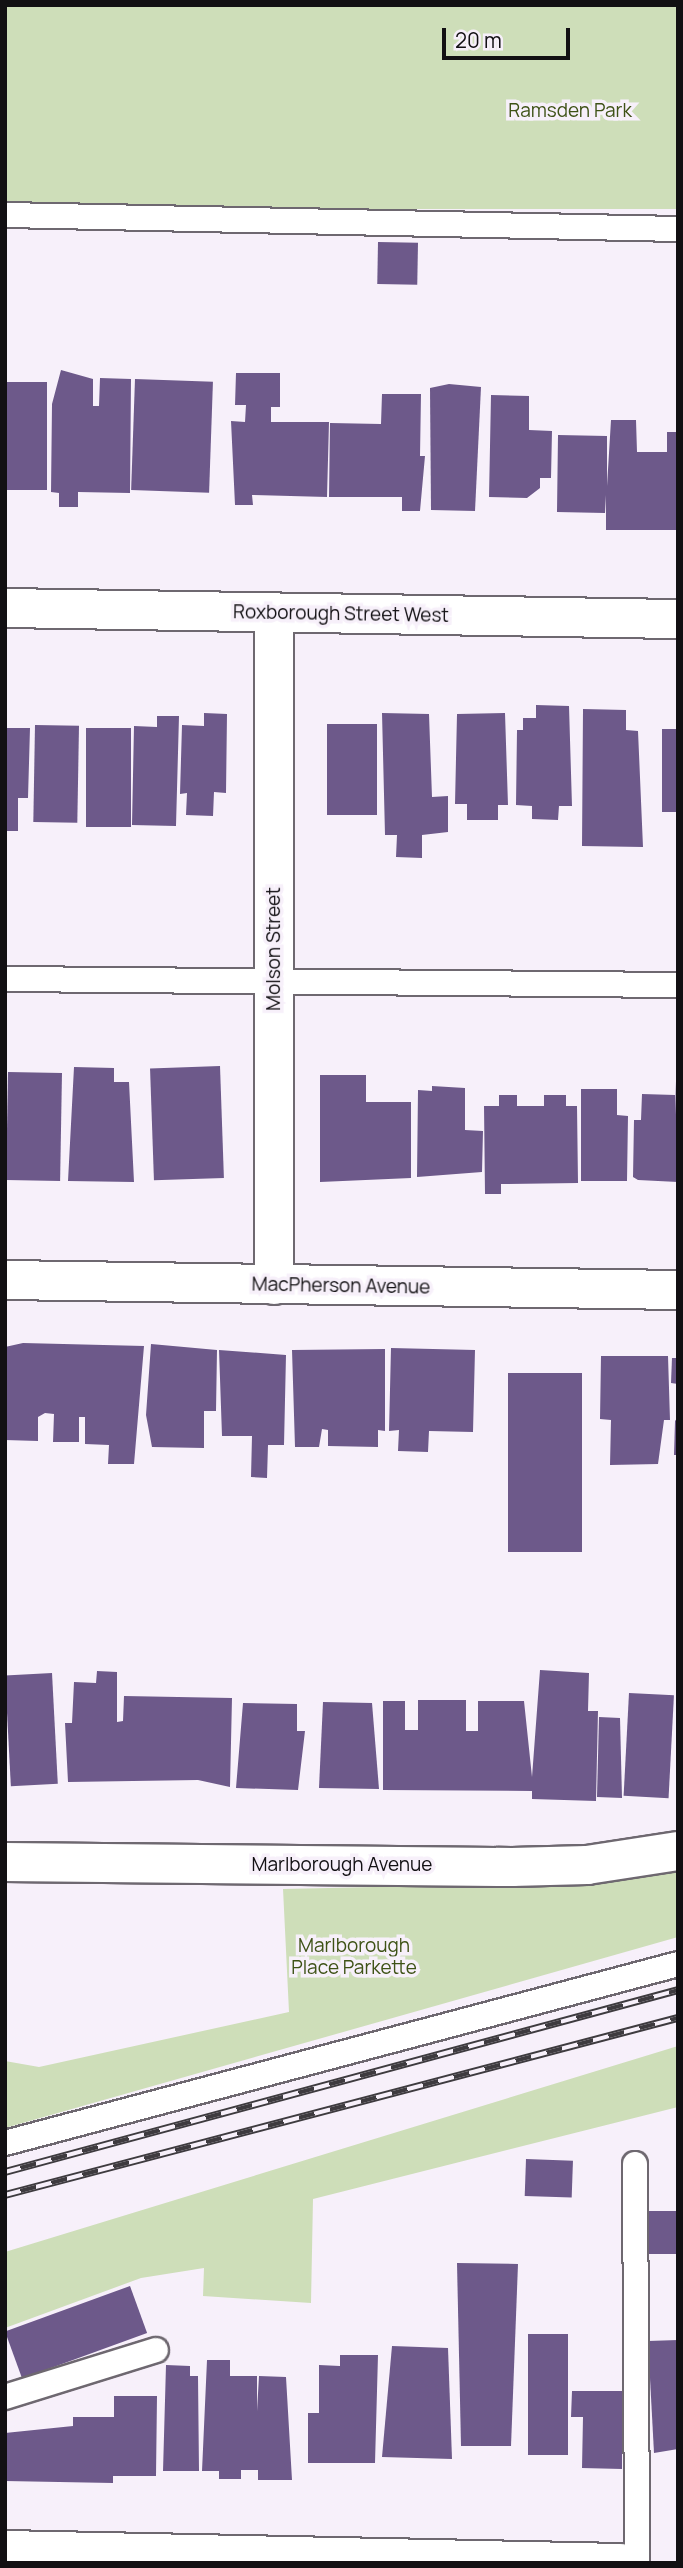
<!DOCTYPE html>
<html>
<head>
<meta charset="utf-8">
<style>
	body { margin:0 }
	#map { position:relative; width:683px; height:2568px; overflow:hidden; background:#f7f0fa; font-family:Manrope,sans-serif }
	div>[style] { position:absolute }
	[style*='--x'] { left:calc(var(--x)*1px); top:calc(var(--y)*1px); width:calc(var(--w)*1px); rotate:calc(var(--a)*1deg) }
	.green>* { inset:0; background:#cedeb9; transform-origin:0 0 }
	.building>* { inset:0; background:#6d598a; transform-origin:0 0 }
	.roads { filter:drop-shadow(2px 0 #6e6870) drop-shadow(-2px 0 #6e6870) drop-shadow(0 2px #6e6870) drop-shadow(0 -2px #6e6870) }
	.service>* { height:24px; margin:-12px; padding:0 12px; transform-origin:12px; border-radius:12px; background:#fff }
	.minor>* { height:38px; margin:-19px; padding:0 19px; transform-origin:19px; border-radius:19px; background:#fff }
	.rail>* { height:8px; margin-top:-4px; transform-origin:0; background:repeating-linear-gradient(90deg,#f7f0fa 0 16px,#3e3b3f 0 32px); box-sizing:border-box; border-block:2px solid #3e3b3f }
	span { translate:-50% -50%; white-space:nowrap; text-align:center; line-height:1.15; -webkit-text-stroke:7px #f7f0fa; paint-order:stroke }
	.park-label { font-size:19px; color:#3e5216 }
	.street-label { font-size:19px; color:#121013 }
	.frame { position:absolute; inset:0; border:7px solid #121013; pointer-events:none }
	.scale { position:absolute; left:442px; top:28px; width:128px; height:32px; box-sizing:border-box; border:4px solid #121013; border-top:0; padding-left:9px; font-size:21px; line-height:24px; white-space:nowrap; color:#121013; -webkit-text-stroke:5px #f7f0fa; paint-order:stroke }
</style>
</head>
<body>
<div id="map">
	<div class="green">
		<i style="left:5px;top:5px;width:673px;height:204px"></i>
		<i style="clip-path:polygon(678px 1867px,678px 1937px,5px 2128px,5px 2061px,39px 2067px,289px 2012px,283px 1889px,606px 1882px)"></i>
		<i style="clip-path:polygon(678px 2046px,678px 2107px,313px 2199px,311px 2303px,203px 2296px,204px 2268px,141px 2278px,5px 2328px,5px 2252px)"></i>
	</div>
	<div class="building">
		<i style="left:378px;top:242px;width:40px;height:42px;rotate:1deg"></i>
		<i style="clip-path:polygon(61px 370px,93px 379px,93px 406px,99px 406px,100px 378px,131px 379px,130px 493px,78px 492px,78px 507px,59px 507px,59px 493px,51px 492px,52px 404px)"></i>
		<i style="clip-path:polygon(236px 373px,280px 373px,280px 407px,271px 407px,271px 422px,329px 422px,327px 497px,252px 495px,253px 505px,235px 505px,231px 421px,245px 422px,246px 405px,235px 405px)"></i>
		<i style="left:135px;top:379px;width:78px;height:111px;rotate:2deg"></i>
		<i style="left:5px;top:382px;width:42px;height:108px"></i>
		<i style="clip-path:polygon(449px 384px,481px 387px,475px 511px,431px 510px,430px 388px)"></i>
		<i style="clip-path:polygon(382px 394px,421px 394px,420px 456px,425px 456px,420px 511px,402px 511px,402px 497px,329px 497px,330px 423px,381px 424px)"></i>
		<i style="clip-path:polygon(491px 395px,529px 396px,529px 430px,552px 431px,551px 478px,540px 478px,540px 488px,527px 498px,489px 497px)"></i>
		<i style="clip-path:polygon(611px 420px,636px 420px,637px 452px,667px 452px,667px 432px,678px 432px,678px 530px,606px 530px,606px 495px,605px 513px,557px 512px,558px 435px,607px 436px,607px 486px)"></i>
		<i style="clip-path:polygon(536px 705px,569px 706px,572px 806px,559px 806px,558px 820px,532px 819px,532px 806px,516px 805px,517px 730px,523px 730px,523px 718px,536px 718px)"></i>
		<i style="clip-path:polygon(583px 709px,626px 710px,626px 730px,638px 731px,643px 847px,582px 846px)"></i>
		<i style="clip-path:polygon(204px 713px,227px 714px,226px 793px,214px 792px,213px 816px,186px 815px,187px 793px,180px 794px,182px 725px,204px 726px)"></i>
		<i style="clip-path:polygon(382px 713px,429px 714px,432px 797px,448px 796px,448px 832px,422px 835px,422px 858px,396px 857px,397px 835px,385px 835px)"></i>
		<i style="clip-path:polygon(505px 713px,508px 805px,498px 805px,498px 820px,467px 820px,467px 804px,455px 804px,457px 714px)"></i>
		<i style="clip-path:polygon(157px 716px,179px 716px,176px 826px,132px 825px,134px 726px,157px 727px)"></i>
		<i style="left:327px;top:724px;width:50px;height:91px"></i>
		<i style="left:35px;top:725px;width:44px;height:97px;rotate:1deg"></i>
		<i style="clip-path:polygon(5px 728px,30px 728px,28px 798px,18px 798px,18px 831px,5px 831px)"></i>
		<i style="left:86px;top:728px;width:45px;height:99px"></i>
		<i style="left:662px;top:729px;width:16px;height:83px"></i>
		<i style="left:220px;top:1066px;width:112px;height:70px;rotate:88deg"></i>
		<i style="clip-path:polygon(74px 1067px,114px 1068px,114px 1082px,129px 1082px,134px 1182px,68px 1181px)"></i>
		<i style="left:8px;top:1072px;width:54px;height:108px;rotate:1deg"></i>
		<i style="clip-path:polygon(320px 1075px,366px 1075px,366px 1102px,411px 1102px,411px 1178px,320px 1182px)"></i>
		<i style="clip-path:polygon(675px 1081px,678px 1182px,638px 1180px,633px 1177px,634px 1120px,641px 1120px,642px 1094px,675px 1095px)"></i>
		<i style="clip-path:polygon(432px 1086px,465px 1088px,465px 1130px,483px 1131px,482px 1172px,417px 1177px,418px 1090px,432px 1091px)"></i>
		<i style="clip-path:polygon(581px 1089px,617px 1089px,617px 1115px,628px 1116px,627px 1181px,581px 1181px)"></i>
		<i style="clip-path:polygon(499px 1095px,517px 1095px,517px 1106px,544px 1106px,544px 1095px,566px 1095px,566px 1106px,577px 1106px,578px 1183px,501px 1184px,501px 1194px,485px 1194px,484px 1106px,499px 1106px)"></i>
		<i style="clip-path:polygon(23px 1343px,144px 1346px,134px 1464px,108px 1464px,109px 1445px,85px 1444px,85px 1417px,79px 1417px,79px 1442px,53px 1442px,54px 1414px,45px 1413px,38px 1417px,38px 1441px,5px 1440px,5px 1347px)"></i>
		<i style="clip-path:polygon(151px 1344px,217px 1350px,216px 1411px,204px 1411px,204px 1448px,152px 1447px,146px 1415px)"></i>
		<i style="clip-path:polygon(391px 1348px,475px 1350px,473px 1432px,429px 1431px,428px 1452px,398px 1451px,399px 1430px,389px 1431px)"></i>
		<i style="clip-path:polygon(385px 1349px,385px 1431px,378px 1430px,378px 1447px,328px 1446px,328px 1430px,322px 1429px,319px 1447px,295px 1447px,292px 1350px)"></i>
		<i style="clip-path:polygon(219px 1350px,286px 1355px,284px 1445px,268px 1445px,267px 1478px,251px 1477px,252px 1436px,222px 1436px)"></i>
		<i style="clip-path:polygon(601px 1356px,668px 1356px,670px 1420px,664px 1420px,658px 1464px,610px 1465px,611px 1420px,600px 1419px)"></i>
		<i style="clip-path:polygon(672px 1358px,678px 1358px,678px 1384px,671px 1383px)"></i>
		<i style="left:508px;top:1373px;width:74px;height:179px"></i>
		<i style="clip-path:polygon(678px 1417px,678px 1455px,674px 1455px,675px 1421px)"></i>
		<i style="clip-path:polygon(540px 1670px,589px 1673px,588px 1711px,598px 1711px,596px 1801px,532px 1799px,532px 1791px,383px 1790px,383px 1701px,405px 1701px,405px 1730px,418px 1730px,418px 1700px,466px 1700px,466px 1731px,478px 1731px,478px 1701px,524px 1701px,532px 1777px)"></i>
		<i style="clip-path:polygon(97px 1671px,117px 1672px,117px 1722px,123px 1721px,124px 1696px,232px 1698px,230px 1787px,198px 1780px,68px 1782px,65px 1723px,72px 1723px,74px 1682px,96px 1683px)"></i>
		<i style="left:52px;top:1673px;width:111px;height:47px;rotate:87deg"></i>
		<i style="left:629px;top:1693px;width:45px;height:103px;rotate:3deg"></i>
		<i style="clip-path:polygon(323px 1702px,372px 1703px,379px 1789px,319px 1788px)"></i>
		<i style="clip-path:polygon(243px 1703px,297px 1704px,297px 1731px,305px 1731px,298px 1790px,236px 1788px)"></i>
		<i style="clip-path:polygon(599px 1717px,620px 1718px,622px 1798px,597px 1797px)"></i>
		<i style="left:526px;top:2159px;width:47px;height:37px;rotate:2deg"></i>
		<i style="left:644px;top:2211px;width:34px;height:43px"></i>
		<i style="clip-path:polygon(457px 2263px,518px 2264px,511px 2446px,461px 2446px)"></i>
		<i style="left:130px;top:2286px;width:50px;height:133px;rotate:70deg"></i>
		<i style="left:528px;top:2334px;width:40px;height:121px"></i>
		<i style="clip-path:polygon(678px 2340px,678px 2449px,654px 2453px,648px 2341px)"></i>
		<i style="clip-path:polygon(392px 2346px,448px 2348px,452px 2459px,382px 2457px)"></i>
		<i style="clip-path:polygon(340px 2355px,378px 2355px,375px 2463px,308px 2463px,308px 2413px,319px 2413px,319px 2365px,340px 2366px)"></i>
		<i style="clip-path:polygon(207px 2360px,230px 2360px,230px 2376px,257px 2376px,257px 2411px,259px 2376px,286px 2377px,292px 2480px,258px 2480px,258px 2470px,241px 2470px,241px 2479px,219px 2479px,219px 2471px,202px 2471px)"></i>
		<i style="clip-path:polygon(166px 2365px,190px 2366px,190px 2376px,198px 2376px,199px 2471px,163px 2471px)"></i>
		<i style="clip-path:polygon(572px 2391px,622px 2391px,622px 2469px,582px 2468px,583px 2417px,571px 2417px)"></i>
		<i style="clip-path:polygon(114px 2396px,157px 2396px,156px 2476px,113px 2476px,113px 2483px,5px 2481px,5px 2433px,73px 2426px,73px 2417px,114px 2417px)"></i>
	</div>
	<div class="roads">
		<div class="service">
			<i style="--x:5;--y:215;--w:673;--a:1.19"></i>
			<i style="--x:5;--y:979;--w:673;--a:0.51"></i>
			<i style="--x:5;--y:2143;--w:696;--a:-14.89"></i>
			<i style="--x:635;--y:2164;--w:399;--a:89.7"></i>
			<i style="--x:5;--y:2397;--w:158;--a:-17.3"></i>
		</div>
		<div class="minor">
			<i style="--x:5;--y:608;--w:673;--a:0.94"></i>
			<i style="--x:5;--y:1280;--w:673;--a:0.85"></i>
			<i style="--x:274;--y:1285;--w:672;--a:-90"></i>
			<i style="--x:5;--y:1862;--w:507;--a:0.57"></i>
			<i style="--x:512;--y:1867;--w:75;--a:-1.5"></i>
			<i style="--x:587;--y:1865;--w:92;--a:-8.7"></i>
			<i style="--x:5;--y:2550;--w:615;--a:1.21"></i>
		</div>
	</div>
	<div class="rail">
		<i style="--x:5;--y:2172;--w:697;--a:-15.13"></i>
		<i style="--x:5;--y:2195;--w:696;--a:-14.74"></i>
	</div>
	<div class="park-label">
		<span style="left:570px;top:111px">Ramsden Park</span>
		<span style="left:354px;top:1957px">Marlborough<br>Place Parkette</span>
	</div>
	<div class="street-label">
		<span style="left:341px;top:614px;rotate:1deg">Roxborough Street West</span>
		<span style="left:274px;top:949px;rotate:-90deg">Molson Street</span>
		<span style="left:341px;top:1286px;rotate:1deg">MacPherson Avenue</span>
		<span style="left:342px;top:1865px">Marlborough Avenue</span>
	</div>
	<div class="frame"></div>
	<div class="scale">20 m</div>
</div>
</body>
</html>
